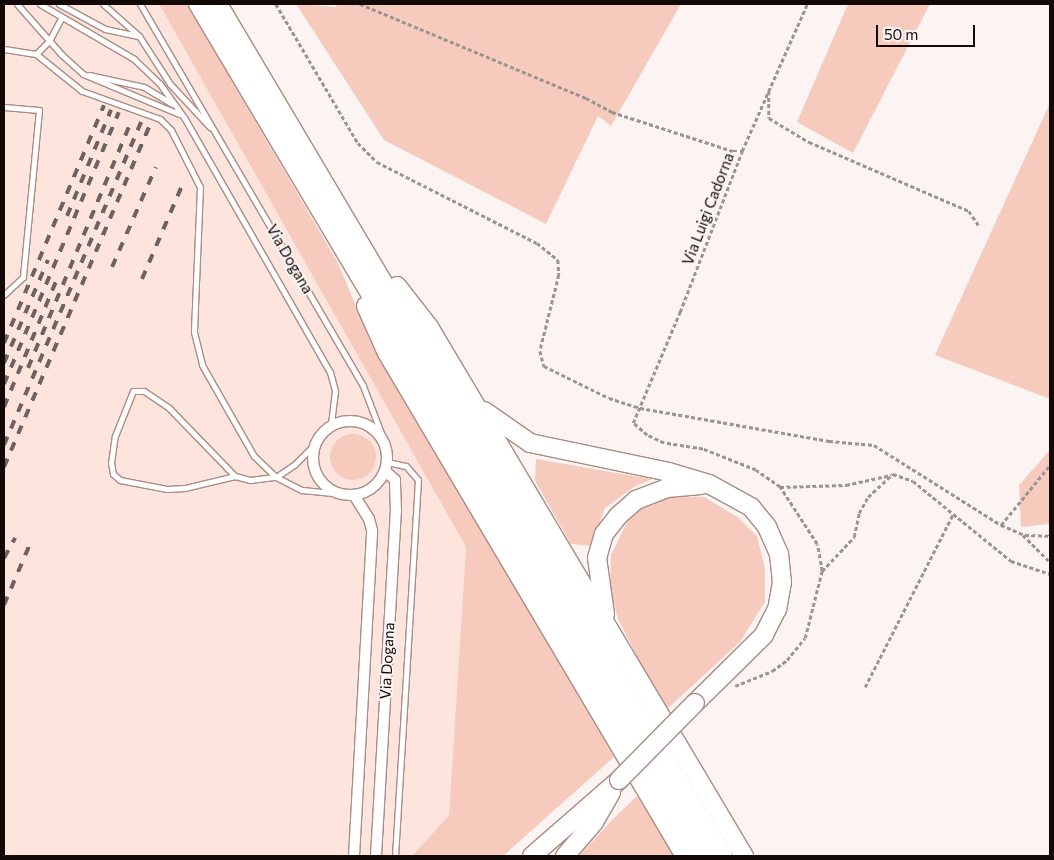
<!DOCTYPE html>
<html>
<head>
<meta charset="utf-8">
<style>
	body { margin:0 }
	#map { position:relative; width:1054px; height:860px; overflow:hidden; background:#fbf4f2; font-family:Commissioner,sans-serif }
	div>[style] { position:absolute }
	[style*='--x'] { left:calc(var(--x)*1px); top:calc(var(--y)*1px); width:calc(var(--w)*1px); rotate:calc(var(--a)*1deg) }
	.built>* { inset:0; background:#fde5de }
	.green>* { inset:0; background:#f6cabc }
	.round { border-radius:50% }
	.path>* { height:2.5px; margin-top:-1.25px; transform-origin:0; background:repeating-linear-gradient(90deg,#9c9492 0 4px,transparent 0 6.5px) }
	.roads { filter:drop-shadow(1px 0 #a98c84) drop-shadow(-1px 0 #a98c84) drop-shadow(0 1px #a98c84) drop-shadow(0 -1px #a98c84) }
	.service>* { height:5px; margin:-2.5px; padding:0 2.5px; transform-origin:2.5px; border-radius:2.5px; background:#fff }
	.minor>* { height:10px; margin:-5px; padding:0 5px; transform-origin:5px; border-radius:5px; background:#fff }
	.minor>.ring { margin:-5px; padding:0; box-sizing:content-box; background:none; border:10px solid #fff; border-radius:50% }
	.trunk>* { height:18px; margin:-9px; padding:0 9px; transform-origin:9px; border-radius:9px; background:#fff }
	.rail>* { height:4px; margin-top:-2px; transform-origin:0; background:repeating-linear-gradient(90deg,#6c6361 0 9px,transparent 0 18px) }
	.bridges { filter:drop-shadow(1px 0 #a98c84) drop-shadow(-1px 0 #a98c84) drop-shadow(0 1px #a98c84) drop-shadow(0 -1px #a98c84) }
	.trunk-bridge>* { height:18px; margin:-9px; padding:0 9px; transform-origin:9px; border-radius:9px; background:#fff }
	span { translate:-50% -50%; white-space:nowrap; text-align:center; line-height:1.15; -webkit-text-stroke:4px #fbf4f2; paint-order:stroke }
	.street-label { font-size:15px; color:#130907 }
	.frame { position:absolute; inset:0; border:5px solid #130907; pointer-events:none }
	.scale { position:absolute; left:876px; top:25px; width:99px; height:22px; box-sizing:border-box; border:2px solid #130907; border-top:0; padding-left:6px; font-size:15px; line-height:18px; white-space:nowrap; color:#130907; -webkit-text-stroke:4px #fbf4f2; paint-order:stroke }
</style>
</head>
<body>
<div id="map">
	<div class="built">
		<i style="clip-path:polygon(4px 4px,159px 4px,466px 547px,449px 815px,412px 856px,4px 856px)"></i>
	</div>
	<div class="green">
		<i style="clip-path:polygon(159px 4px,187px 4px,338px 263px,368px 335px,614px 757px,503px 856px,412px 856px,449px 815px,466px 547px)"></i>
		<i style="clip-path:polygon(296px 4px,336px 7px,337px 4px,681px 4px,611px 126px,598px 116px,546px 224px,384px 140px)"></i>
		<i style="clip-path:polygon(848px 4px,930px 4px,853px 153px,797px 122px)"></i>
		<i style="clip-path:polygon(1050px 103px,1050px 399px,935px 355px)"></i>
		<i class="round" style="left:330px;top:434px;width:46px;height:46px"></i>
		<i style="clip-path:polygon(1050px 450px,1050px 524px,1021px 527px,1019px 485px)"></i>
		<i style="clip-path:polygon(536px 459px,611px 472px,652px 479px,634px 487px,605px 508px,591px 546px,571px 544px,535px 481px)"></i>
		<i style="clip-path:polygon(673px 496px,704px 497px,739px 518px,757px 536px,765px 568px,765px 602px,740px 642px,665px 711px,618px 619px,610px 588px,611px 555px,627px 522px,645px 505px)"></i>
		<i style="clip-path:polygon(637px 796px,675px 856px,579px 856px,611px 821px)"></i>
	</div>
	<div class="path">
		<i style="--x:276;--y:4;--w:161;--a:59.5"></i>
		<i style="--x:358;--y:143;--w:27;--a:45"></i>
		<i style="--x:377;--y:162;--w:179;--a:26.9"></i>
		<i style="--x:537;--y:243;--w:27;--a:39"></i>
		<i style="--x:558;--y:260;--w:15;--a:86"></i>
		<i style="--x:559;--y:275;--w:78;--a:104"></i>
		<i style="--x:540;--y:351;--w:16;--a:75"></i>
		<i style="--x:544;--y:366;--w:72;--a:26.2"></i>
		<i style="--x:609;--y:398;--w:33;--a:18"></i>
		<i style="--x:640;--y:408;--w:192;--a:9.9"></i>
		<i style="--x:829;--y:441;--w:45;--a:5.1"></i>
		<i style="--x:874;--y:445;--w:150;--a:32.2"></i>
		<i style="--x:1001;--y:525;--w:26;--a:23"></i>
		<i style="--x:1025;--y:535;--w:25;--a:2"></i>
		<i style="--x:360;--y:4;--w:245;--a:22.6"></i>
		<i style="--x:586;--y:98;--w:30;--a:28"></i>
		<i style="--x:612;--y:112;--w:127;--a:17.9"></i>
		<i style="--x:733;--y:151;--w:9;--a:0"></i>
		<i style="--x:769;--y:91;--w:27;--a:90"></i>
		<i style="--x:769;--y:118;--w:47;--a:31"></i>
		<i style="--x:809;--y:142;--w:174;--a:23.3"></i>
		<i style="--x:969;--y:211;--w:18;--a:56"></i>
		<i style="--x:780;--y:487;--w:66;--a:-1.7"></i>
		<i style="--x:846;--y:485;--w:46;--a:-12.5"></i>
		<i style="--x:1001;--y:525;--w:77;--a:-50.8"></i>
		<i style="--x:1023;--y:535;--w:38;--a:45"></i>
		<i style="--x:822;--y:571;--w:47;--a:-46.7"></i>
		<i style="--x:854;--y:537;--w:25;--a:-78"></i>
		<i style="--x:859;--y:513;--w:18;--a:-61"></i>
		<i style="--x:868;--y:497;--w:34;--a:-43"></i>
		<i style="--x:893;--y:474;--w:21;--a:19"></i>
		<i style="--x:913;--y:481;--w:127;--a:39.2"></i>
		<i style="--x:1011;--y:561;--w:41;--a:18.4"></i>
		<i style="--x:735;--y:686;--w:40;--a:-22"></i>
		<i style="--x:772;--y:671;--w:19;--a:-36"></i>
		<i style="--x:787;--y:660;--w:28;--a:-51"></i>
		<i style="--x:805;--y:638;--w:69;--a:-75.8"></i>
		<i style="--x:822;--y:571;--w:27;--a:-100"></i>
		<i style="--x:817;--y:544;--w:68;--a:-123"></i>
		<i style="--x:780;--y:487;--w:29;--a:-145"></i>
		<i style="--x:756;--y:470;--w:57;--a:-158.4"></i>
		<i style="--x:703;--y:449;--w:39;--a:-171"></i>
		<i style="--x:664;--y:443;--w:19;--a:-155"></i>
		<i style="--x:647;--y:435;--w:18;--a:-139"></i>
		<i style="--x:633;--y:423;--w:121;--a:-67.1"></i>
		<i style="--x:680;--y:312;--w:173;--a:-68.9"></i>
		<i style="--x:742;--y:151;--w:161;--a:-66.1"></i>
		<i style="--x:865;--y:687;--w:194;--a:-63"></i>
	</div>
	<div class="roads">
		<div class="service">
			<i style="--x:17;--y:4;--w:68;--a:48.6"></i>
			<i style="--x:62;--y:55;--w:28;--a:42"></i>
			<i style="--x:83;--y:74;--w:104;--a:22.6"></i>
			<i style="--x:40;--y:4;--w:109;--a:30.3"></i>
			<i style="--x:134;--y:59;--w:36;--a:44"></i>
			<i style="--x:160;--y:84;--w:43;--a:54.5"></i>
			<i style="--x:185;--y:119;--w:292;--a:60.2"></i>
			<i style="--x:330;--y:372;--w:20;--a:75"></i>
			<i style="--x:335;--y:391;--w:34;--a:97"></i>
			<i style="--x:59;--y:4;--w:52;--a:28.5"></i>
			<i style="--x:105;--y:29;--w:35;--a:12"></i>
			<i style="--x:103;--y:4;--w:48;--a:41.6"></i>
			<i style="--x:139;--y:36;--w:57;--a:57.1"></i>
			<i style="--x:170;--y:84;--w:59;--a:47.1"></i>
			<i style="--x:140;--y:4;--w:442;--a:59.7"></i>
			<i style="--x:363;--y:386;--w:59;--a:69.1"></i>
			<i style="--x:4;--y:49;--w:32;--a:9"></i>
			<i style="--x:36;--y:54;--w:59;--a:38.8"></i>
			<i style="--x:82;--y:91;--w:83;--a:19.7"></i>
			<i style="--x:160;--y:119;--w:16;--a:45"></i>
			<i style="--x:171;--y:130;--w:64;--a:63"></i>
			<i style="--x:200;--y:187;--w:145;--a:92.4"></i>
			<i style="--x:194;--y:332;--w:34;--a:76"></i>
			<i style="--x:202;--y:365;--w:105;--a:60.3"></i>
			<i style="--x:254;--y:456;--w:30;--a:44"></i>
			<i style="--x:276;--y:477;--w:29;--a:27"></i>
			<i style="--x:302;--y:490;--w:41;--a:5.6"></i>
			<i style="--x:36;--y:54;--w:18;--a:-45"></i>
			<i style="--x:49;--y:41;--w:27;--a:-62"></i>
			<i style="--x:89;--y:75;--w:56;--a:12.3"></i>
			<i style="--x:144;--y:87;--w:33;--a:31"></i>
			<i style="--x:4;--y:107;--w:35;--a:5"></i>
			<i style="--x:39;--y:110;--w:168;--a:95.5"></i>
			<i style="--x:23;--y:277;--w:26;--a:137"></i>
			<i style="--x:387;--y:462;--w:19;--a:12"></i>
			<i style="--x:406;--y:466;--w:18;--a:49"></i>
			<i style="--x:418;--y:480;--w:377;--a:93.5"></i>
			<i style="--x:235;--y:476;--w:51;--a:166.5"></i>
			<i style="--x:185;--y:488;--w:18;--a:177"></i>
			<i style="--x:167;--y:489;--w:48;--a:-169.2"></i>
			<i style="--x:120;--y:480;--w:9;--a:-139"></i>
			<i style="--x:113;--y:474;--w:11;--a:-100"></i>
			<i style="--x:111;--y:463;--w:27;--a:-82"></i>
			<i style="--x:115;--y:436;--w:48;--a:-68.2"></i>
			<i style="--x:133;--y:391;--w:11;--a:0"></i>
			<i style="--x:144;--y:391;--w:30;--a:34"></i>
			<i style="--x:169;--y:408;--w:95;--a:45.9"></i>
			<i style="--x:235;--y:476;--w:16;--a:15"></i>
			<i style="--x:250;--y:480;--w:26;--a:-7"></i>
			<i style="--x:276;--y:477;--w:23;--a:-34"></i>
			<i style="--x:295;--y:464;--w:28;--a:-45"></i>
		</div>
		<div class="minor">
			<i class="ring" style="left:313px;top:421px;width:64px;height:64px"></i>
			<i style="--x:354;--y:856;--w:326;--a:-86.8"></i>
			<i style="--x:372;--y:530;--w:11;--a:-105"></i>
			<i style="--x:369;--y:519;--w:28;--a:-122"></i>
			<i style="--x:376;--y:856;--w:345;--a:-86.7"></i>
			<i style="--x:396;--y:512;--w:32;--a:-92"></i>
			<i style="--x:395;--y:480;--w:13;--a:-138"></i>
		</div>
		<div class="trunk">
			<i style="--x:198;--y:4;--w:991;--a:59.29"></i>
			<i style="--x:218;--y:4;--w:990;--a:59.34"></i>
			<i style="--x:397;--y:286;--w:52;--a:52"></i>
			<i style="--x:429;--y:327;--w:616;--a:59.23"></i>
			<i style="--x:366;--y:306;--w:51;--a:65.9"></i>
			<i style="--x:387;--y:353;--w:585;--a:59.36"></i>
			<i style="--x:484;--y:411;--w:56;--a:34.8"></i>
			<i style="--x:530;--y:443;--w:142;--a:11.8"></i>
			<i style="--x:669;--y:472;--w:42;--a:16.7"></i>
			<i style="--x:709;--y:484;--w:48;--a:28.7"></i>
			<i style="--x:751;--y:507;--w:26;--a:51"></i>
			<i style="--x:767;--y:527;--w:30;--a:66"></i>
			<i style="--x:779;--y:554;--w:28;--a:84"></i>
			<i style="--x:782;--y:582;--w:27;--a:100"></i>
			<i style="--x:777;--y:609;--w:29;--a:117"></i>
			<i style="--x:764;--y:635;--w:97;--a:135.4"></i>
			<i style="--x:605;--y:614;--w:57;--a:-98.1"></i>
			<i style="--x:597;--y:558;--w:25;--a:-74"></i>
			<i style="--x:604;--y:534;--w:24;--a:-52"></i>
			<i style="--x:619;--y:515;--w:23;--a:-41"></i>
			<i style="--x:636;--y:500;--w:33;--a:-21"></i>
			<i style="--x:667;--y:488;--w:34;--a:-5"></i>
			<i style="--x:532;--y:856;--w:116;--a:-41.1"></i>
			<i style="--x:565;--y:856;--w:45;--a:-49.5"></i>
			<i style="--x:594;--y:822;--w:34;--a:-60"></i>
		</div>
	</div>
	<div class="rail">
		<i style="--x:67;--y:216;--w:115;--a:-67.5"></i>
		<i style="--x:112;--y:267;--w:109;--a:-66.3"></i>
		<i style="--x:142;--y:279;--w:107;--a:-66.8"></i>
		<i style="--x:4;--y:343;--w:258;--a:-67.2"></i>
		<i style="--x:4;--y:363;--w:112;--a:-66.9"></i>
		<i style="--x:28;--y:368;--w:270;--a:-67.3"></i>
		<i style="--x:4;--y:384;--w:295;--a:-67.1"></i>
		<i style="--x:4;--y:407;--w:139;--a:-67.5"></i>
		<i style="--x:4;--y:445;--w:351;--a:-67"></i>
		<i style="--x:4;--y:467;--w:373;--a:-66.9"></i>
		<i style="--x:4;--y:558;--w:23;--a:-61"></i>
		<i style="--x:4;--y:605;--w:66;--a:-66.9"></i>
	</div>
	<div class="bridges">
		<div class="trunk-bridge">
			<i style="--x:619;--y:780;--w:108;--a:-45.4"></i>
		</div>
	</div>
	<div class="street-label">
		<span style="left:708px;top:209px;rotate:-69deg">Via Luigi Cadorna</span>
		<span style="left:290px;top:259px;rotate:60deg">Via Dogana</span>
		<span style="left:387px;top:661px;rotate:-87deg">Via Dogana</span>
	</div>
	<div class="frame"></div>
	<div class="scale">50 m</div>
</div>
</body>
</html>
